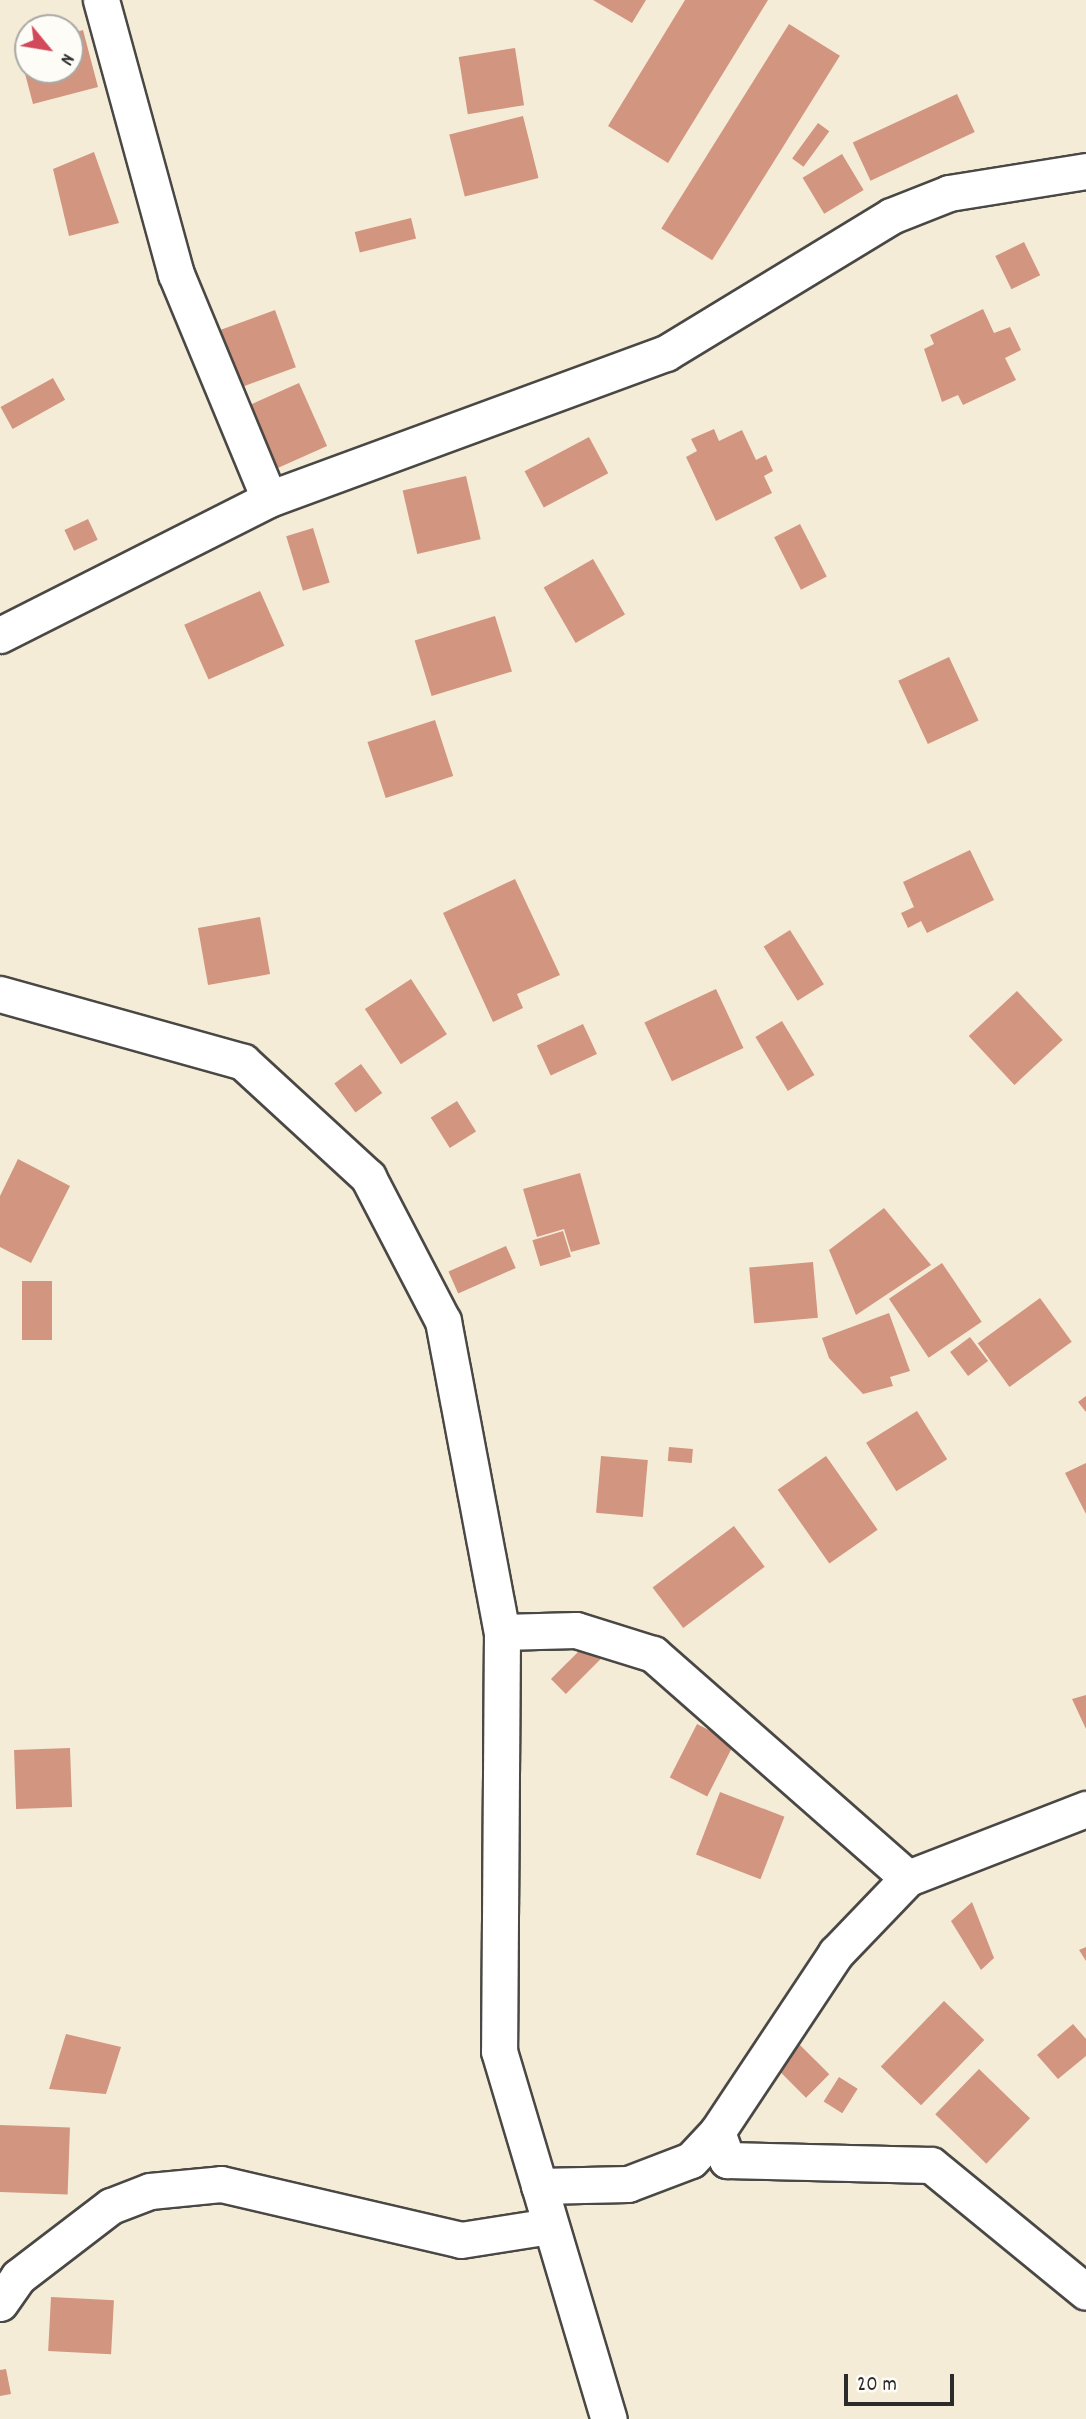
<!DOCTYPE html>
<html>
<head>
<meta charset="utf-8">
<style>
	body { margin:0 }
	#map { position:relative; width:1086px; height:2419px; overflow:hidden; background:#f5ecd7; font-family:Dekko,sans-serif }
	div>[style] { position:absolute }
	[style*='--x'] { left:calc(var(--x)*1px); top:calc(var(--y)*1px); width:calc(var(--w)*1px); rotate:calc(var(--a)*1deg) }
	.building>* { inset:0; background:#d29580; transform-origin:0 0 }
	.roads { filter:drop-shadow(2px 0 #494845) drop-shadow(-2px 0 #494845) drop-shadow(0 2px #494845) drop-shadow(0 -2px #494845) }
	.street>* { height:35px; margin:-17.5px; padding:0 17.5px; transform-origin:17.5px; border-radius:17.5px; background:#fff }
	span { translate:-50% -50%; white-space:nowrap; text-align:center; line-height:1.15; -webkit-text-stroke:5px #fdfcf7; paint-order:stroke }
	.north { position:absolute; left:14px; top:14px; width:70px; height:70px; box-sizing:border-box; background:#fdfcf7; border:2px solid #a9a8a5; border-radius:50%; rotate:120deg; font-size:19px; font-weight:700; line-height:28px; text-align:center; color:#2b2b2b }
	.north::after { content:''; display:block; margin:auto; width:24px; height:32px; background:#d1495b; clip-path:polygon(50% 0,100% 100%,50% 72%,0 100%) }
	.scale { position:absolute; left:844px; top:2374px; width:110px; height:32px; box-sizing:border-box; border:4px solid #2b2b2b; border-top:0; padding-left:9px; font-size:21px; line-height:24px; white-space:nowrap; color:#2b2b2b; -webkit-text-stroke:5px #fdfcf7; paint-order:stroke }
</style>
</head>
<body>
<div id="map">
	<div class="building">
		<i style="clip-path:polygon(593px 0,646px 0,632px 23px)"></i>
		<i style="clip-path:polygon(685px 0,768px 0,668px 163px,608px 126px)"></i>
		<i style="left:789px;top:24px;width:60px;height:241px;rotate:32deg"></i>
		<i style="clip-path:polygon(83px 30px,98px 87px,33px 104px,18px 47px,28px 44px,28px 70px,70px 70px,70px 34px)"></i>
		<i style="left:515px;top:48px;width:58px;height:57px;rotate:81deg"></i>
		<i style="left:957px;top:94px;width:42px;height:115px;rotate:65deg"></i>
		<i style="left:523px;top:116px;width:64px;height:76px;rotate:76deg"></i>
		<i style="left:818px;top:123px;width:14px;height:44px;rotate:36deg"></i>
		<i style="clip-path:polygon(94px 152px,119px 223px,69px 236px,53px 169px)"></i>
		<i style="left:842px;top:154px;width:42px;height:46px;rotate:59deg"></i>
		<i style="left:411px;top:218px;width:21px;height:58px;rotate:76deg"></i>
		<i style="left:1024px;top:242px;width:37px;height:32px;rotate:64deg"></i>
		<i style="clip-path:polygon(983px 309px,994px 333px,1010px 327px,1021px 350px,1005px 358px,1016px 380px,963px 405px,958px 395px,942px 402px,924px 349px,934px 344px,930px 335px)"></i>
		<i style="left:275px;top:310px;width:61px;height:62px;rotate:70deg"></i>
		<i style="left:53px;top:378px;width:25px;height:60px;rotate:61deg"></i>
		<i style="left:299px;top:383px;width:69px;height:57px;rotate:66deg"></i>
		<i style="clip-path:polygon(714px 429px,719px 441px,742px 430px,756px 460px,766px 455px,773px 471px,764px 476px,772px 493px,716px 521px,686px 457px,697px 451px,691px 439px)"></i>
		<i style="left:589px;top:437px;width:41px;height:73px;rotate:62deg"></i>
		<i style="left:466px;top:476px;width:65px;height:65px;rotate:77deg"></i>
		<i style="left:88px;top:519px;width:23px;height:26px;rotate:65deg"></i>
		<i style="left:800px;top:524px;width:59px;height:29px;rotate:63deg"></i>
		<i style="left:313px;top:528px;width:57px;height:28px;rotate:73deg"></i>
		<i style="left:593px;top:559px;width:64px;height:57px;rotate:60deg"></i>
		<i style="left:260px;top:591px;width:60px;height:83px;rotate:66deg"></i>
		<i style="left:495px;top:616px;width:58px;height:84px;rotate:73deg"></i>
		<i style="left:949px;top:657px;width:70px;height:56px;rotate:65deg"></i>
		<i style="left:435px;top:720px;width:59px;height:71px;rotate:72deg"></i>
		<i style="clip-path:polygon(970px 850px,994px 900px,927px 933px,921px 921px,908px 928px,901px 913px,914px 907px,903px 882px)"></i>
		<i style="clip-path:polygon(515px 879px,560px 975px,517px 994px,523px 1008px,493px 1022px,443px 913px)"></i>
		<i style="left:260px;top:917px;width:58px;height:63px;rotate:80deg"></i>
		<i style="left:790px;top:930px;width:64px;height:31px;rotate:58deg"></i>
		<i style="left:411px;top:979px;width:66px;height:55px;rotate:57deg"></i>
		<i style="left:716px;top:989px;width:65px;height:79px;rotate:65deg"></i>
		<i style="left:1017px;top:991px;width:67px;height:66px;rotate:47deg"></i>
		<i style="left:782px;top:1021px;width:63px;height:31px;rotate:59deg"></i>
		<i style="left:583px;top:1024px;width:33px;height:51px;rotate:65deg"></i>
		<i style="left:361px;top:1064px;width:36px;height:33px;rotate:54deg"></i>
		<i style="left:457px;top:1101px;width:36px;height:31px;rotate:58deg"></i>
		<i style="clip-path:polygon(18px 1159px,70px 1186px,31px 1263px,0 1247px,0 1196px)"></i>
		<i style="clip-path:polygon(580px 1173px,600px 1244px,571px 1252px,564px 1229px,537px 1237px,523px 1189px)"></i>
		<i style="clip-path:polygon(884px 1208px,931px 1265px,856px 1315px,829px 1250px)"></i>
		<i style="left:563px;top:1231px;width:27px;height:32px;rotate:73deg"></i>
		<i style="left:506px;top:1246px;width:24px;height:63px;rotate:66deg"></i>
		<i style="left:813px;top:1262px;width:56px;height:64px;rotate:85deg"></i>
		<i style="left:942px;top:1263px;width:71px;height:64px;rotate:56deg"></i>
		<i style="left:52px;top:1281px;width:59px;height:30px;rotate:90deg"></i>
		<i style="left:1040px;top:1298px;width:54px;height:77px;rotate:54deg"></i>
		<i style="clip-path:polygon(889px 1313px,910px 1371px,890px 1377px,893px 1386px,863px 1394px,829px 1358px,822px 1338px)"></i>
		<i style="left:970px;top:1337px;width:30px;height:25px;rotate:53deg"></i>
		<i style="clip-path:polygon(1086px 1396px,1086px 1412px,1078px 1402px)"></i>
		<i style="left:917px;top:1411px;width:57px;height:60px;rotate:58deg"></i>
		<i style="left:669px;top:1447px;width:24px;height:14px;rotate:5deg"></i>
		<i style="left:601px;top:1456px;width:47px;height:57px;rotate:5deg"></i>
		<i style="left:826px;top:1456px;width:90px;height:59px;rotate:55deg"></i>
		<i style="clip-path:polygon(1086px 1463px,1086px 1514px,1065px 1473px)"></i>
		<i style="left:734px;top:1526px;width:51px;height:102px;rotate:53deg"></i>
		<i style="left:604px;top:1626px;width:21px;height:75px;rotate:45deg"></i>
		<i style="clip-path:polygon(1086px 1695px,1086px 1729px,1072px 1699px)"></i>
		<i style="left:697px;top:1724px;width:42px;height:60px;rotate:27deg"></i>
		<i style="left:70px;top:1748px;width:59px;height:56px;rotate:88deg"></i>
		<i style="left:720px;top:1792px;width:69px;height:67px;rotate:21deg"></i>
		<i style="clip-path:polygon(972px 1902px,994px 1958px,981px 1970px,951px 1921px)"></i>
		<i style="clip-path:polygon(1086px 1947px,1086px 1961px,1079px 1950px)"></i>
		<i style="left:944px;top:2001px;width:56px;height:91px;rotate:44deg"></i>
		<i style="clip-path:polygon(1073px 2024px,1086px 2039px,1086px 2056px,1058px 2079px,1037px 2055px)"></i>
		<i style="clip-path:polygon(66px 2034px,121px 2047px,106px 2094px,49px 2089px)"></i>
		<i style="left:789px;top:2034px;width:57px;height:33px;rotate:45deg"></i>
		<i style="left:979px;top:2069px;width:71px;height:63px;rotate:44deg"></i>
		<i style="left:839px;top:2077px;width:22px;height:29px;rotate:32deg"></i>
		<i style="left:0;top:2125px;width:70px;height:67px;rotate:2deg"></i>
		<i style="left:51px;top:2297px;width:63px;height:54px;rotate:3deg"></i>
		<i style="clip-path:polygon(6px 2369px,11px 2394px,0 2396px,0 2370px)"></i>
	</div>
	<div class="roads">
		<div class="street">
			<i style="--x:101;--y:0;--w:284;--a:74.7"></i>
			<i style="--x:176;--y:274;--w:243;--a:67.5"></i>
			<i style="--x:0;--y:635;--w:301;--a:-26.8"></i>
			<i style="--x:269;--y:499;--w:423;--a:-20.2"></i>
			<i style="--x:666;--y:353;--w:263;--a:-31.3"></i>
			<i style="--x:891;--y:216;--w:62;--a:-21.6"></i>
			<i style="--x:949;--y:193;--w:139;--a:-9.1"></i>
			<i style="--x:0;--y:994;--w:252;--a:15.6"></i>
			<i style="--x:243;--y:1062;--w:170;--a:42.6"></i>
			<i style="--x:368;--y:1177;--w:162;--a:62.5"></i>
			<i style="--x:443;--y:1321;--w:317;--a:79.3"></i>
			<i style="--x:502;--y:1632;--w:419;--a:90.4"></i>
			<i style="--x:499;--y:2051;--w:384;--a:73.4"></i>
			<i style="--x:502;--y:1632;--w:74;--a:-1.5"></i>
			<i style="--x:576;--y:1630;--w:81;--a:17.3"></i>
			<i style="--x:653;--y:1654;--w:339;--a:41.3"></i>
			<i style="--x:717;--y:2132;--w:30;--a:70"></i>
			<i style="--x:727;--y:2160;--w:204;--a:1.4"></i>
			<i style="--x:931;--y:2165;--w:200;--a:39.3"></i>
			<i style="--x:539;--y:2186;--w:89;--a:-1.3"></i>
			<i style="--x:628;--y:2184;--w:67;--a:-20.9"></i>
			<i style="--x:691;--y:2160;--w:38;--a:-47"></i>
			<i style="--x:717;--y:2132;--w:215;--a:-56.4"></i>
			<i style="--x:836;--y:1953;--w:104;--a:-46.2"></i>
			<i style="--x:908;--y:1878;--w:191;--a:-21.2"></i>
			<i style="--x:0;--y:2303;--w:32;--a:-55"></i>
			<i style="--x:18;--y:2277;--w:117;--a:-37.4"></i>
			<i style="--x:111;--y:2206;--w:42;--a:-21"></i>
			<i style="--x:150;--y:2191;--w:71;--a:-5.6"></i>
			<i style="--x:221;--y:2184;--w:246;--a:13.1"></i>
			<i style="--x:461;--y:2240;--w:90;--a:-8.9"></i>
		</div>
	</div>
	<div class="north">N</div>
	<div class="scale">20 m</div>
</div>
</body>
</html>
